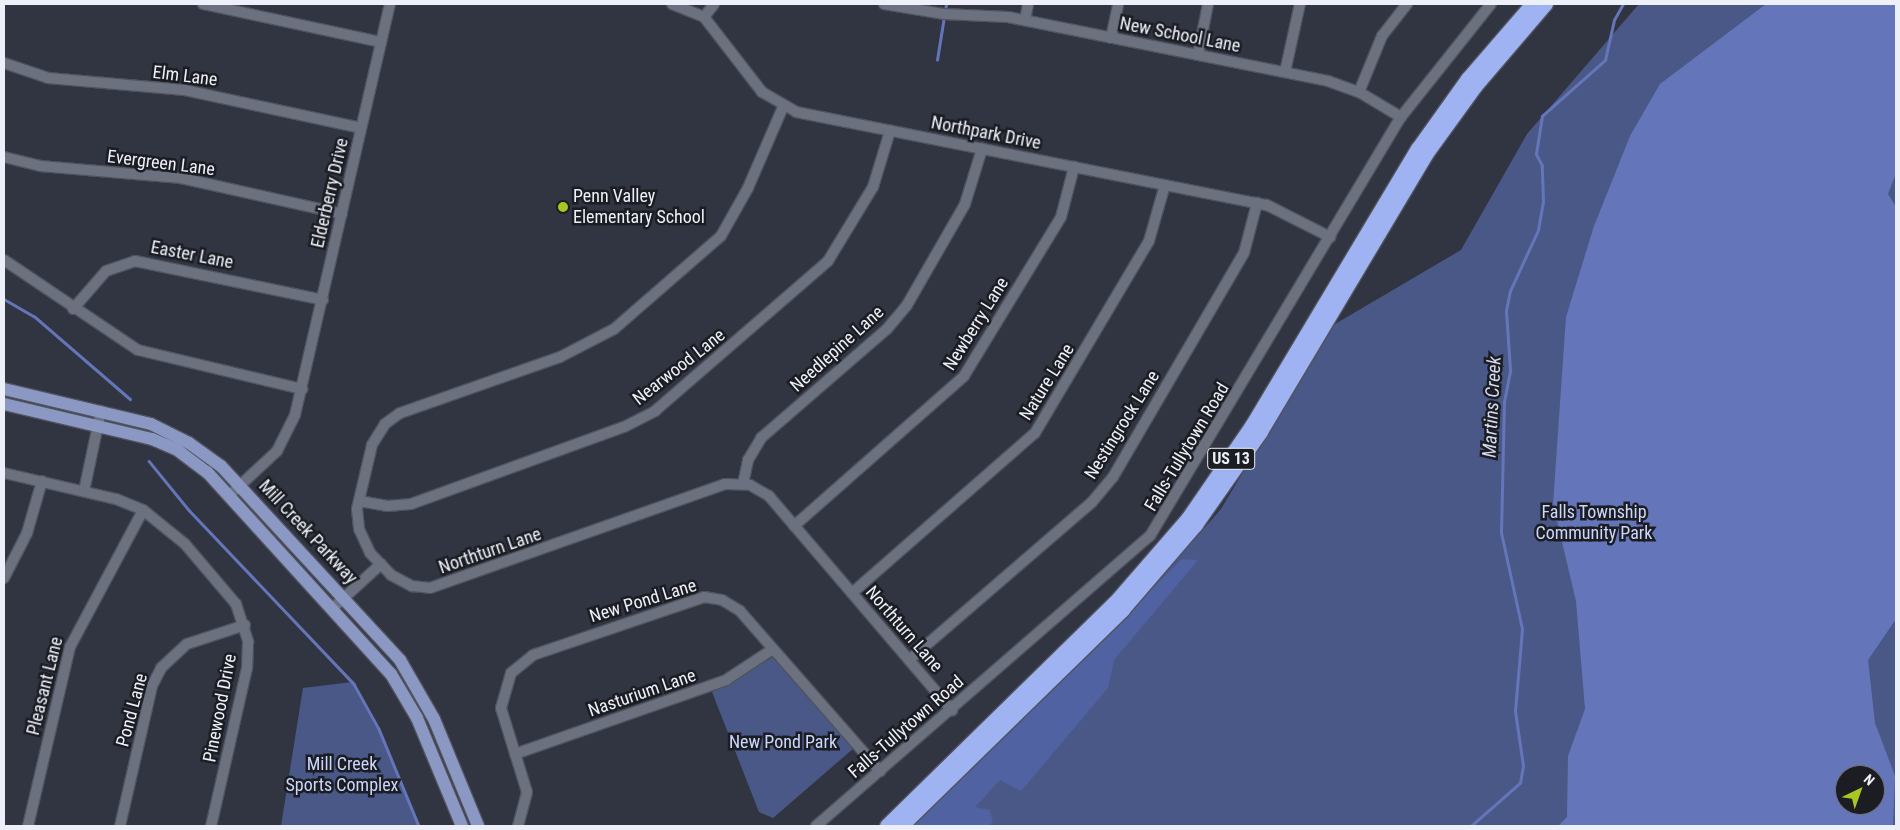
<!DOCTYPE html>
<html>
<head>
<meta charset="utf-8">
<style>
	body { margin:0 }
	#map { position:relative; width:1900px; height:830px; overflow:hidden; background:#313542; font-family:"Roboto Condensed",sans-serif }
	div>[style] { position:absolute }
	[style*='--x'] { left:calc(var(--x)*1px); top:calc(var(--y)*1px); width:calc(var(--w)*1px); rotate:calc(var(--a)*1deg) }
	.green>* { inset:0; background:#4a5887 }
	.forest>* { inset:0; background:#5162a2 }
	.water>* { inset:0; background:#6476b9 }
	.stream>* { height:2.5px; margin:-1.25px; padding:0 1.25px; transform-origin:1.25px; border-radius:1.25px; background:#6476b9 }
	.roads { filter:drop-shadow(1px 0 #50535e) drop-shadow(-1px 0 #50535e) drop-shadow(0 1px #50535e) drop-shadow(0 -1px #50535e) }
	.minor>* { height:10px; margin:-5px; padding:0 5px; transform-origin:5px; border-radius:5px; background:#6c7180 }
	.major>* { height:12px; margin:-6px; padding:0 6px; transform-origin:6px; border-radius:6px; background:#8b98c4 }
	.highway>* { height:14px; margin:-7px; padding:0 7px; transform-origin:7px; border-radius:7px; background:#9fb2f2 }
	.dots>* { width:14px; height:14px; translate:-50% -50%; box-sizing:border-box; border:2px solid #1b1d23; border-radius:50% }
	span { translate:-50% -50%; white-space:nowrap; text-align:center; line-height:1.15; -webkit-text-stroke:5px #1b1d23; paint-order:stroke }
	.shield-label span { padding:1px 4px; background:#1b1d23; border:1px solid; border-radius:4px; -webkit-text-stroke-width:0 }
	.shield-label { font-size:16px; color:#edf0f9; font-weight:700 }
	.street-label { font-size:18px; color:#edf0f9 }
	.poi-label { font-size:18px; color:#edf0f9 }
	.left { translate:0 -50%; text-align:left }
	.park-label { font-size:18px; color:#cbd7fd }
	.water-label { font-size:19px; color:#d5dbee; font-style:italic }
	.frame { position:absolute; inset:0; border:5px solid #edf0f9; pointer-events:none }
	.north { position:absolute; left:1835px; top:765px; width:50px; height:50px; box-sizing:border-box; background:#1b1d23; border:1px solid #6f7179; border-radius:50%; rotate:42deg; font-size:14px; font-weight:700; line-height:20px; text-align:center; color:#edf0f9 }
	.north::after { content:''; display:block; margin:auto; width:18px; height:22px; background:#a6c820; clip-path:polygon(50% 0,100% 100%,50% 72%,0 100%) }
</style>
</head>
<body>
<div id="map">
	<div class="green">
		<i style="clip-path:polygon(evenodd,1639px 4px,1896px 4px,1896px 826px,913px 826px,1150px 590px,1221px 509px,1330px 327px,1461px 250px,1527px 134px,1639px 4px,1845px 775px,1875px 775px,1875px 805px,1845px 805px,1845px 775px)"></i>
		<i style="clip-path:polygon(773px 657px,854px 748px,773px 818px,759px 812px,712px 692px)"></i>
		<i style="clip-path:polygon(352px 682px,379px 729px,420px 826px,281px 826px,303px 688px)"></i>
	</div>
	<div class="forest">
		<i style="clip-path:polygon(1182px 559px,1198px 560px,1114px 660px,1108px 688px,1021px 791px,1000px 780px,975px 807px,990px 810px,993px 822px,988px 826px,913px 826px)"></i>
	</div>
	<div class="water">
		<i style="clip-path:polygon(evenodd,1766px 4px,1896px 4px,1896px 173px,1888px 194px,1896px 207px,1896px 619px,1868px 660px,1875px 723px,1895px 776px,1893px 826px,1558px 826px,1567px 817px,1568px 756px,1585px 709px,1576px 601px,1553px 504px,1566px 317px,1594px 226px,1630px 136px,1660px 84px,1766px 4px,1845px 775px,1875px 775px,1875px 805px,1845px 805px,1845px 775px)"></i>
	</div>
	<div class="stream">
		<i style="--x:945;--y:12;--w:8;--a:-83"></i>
		<i style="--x:937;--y:60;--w:44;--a:-80.8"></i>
		<i style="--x:4;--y:299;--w:34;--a:30"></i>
		<i style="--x:34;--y:316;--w:127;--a:40.8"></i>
		<i style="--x:149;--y:461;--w:63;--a:50.8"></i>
		<i style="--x:189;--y:510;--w:240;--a:46.5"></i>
		<i style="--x:354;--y:684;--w:51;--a:60.9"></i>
		<i style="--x:379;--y:729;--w:105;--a:67.6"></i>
		<i style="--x:1471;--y:826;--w:65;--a:-41.3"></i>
		<i style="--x:1520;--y:783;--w:17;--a:-80"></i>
		<i style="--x:1523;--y:766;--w:56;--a:-98.3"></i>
		<i style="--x:1515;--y:711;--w:82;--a:-85.1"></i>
		<i style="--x:1522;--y:629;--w:98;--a:-102.3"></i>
		<i style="--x:1501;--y:533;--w:131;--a:-88.7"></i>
		<i style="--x:1504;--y:402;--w:33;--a:-79"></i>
		<i style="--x:1510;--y:370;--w:59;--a:-93.9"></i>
		<i style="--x:1506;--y:311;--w:20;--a:-79"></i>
		<i style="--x:1510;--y:291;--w:67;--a:-65.3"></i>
		<i style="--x:1538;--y:230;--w:28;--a:-80"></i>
		<i style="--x:1543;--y:202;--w:36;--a:-92"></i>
		<i style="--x:1542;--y:166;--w:13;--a:-117"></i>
		<i style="--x:1536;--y:154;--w:38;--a:-81"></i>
		<i style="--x:1542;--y:116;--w:84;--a:-41.6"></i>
		<i style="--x:1605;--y:60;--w:41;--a:-77.3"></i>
		<i style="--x:1614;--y:20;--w:18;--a:-61"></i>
	</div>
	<div class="roads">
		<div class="minor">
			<i style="--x:203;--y:4;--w:182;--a:12.1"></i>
			<i style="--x:672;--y:4;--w:35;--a:22"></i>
			<i style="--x:704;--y:17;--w:95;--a:52.3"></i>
			<i style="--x:762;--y:92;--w:39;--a:30"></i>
			<i style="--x:796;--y:112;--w:480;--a:11.2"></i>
			<i style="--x:1267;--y:205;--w:71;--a:26.9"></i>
			<i style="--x:884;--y:4;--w:61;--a:9.5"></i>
			<i style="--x:944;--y:14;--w:64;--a:2.7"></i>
			<i style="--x:1008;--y:17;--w:326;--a:11.3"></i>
			<i style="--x:1328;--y:81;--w:33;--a:20"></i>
			<i style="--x:1359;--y:92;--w:49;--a:30.8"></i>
			<i style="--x:704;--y:17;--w:16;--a:-52"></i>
			<i style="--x:1025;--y:20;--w:16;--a:-79"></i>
			<i style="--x:1111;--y:38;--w:35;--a:-78"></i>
			<i style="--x:1198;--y:55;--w:52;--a:-78.9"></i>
			<i style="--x:4;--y:63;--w:46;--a:18.8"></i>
			<i style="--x:48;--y:78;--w:137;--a:5"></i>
			<i style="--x:184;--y:90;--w:181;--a:12.1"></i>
			<i style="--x:1285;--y:72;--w:70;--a:-77.6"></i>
			<i style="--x:1359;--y:92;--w:61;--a:-67.7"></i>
			<i style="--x:1382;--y:36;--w:41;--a:-52"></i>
			<i style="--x:783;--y:107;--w:88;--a:113.4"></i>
			<i style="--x:748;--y:188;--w:55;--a:119.4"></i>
			<i style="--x:721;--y:236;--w:142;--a:139"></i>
			<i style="--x:614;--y:329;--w:61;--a:152.6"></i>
			<i style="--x:560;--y:357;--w:170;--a:160.7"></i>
			<i style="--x:400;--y:413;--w:19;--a:144"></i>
			<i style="--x:385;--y:424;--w:25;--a:122"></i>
			<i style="--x:372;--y:445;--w:66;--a:103.2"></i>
			<i style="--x:357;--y:509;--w:20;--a:84"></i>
			<i style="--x:359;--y:529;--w:26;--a:65"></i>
			<i style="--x:370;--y:553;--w:30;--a:46"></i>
			<i style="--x:391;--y:575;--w:24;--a:28"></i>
			<i style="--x:412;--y:586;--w:18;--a:6"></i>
			<i style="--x:430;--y:588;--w:313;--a:-19.4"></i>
			<i style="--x:725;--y:484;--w:25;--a:2"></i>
			<i style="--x:750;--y:485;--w:22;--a:30"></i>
			<i style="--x:769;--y:496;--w:282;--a:49.5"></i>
			<i style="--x:4;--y:157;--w:37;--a:14"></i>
			<i style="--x:40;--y:166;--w:142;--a:4.9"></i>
			<i style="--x:181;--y:178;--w:165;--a:12.6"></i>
			<i style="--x:4;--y:260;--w:161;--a:33.9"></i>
			<i style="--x:138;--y:350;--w:169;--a:13.4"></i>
			<i style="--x:73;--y:309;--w:50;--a:-49"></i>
			<i style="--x:106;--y:271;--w:31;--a:-19"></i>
			<i style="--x:135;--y:261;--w:192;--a:11.7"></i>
			<i style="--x:4;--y:473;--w:115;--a:13.1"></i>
			<i style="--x:116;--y:499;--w:29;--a:22"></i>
			<i style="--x:143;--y:510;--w:54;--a:39"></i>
			<i style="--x:185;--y:544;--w:79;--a:49.6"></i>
			<i style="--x:236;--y:604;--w:40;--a:72"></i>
			<i style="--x:248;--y:642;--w:26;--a:92"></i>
			<i style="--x:247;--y:668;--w:162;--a:102.8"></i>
			<i style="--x:743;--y:484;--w:25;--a:-78"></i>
			<i style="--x:748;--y:460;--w:26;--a:-59"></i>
			<i style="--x:761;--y:438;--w:167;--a:-40.9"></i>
			<i style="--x:887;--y:329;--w:31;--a:-50"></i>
			<i style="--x:907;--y:305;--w:116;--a:-60.1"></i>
			<i style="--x:965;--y:204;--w:58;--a:-72.8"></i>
			<i style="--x:84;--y:491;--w:82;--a:-78"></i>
			<i style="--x:234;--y:491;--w:59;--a:-42.9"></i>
			<i style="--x:277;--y:451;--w:40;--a:-63.4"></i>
			<i style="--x:295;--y:415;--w:422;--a:-77"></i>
			<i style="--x:359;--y:501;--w:29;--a:10"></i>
			<i style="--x:388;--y:506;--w:23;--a:-5"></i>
			<i style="--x:411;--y:504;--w:226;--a:-19.9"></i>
			<i style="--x:624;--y:427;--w:35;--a:-27"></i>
			<i style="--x:655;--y:411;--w:229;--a:-40.9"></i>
			<i style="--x:828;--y:261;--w:87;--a:-58.7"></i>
			<i style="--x:873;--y:187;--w:59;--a:-73.1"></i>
			<i style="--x:794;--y:526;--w:227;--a:-41.4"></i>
			<i style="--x:964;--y:376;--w:186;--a:-58.6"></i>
			<i style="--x:1061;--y:217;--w:52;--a:-75.4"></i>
			<i style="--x:4;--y:578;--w:51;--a:-62.9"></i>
			<i style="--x:27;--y:533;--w:54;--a:-73.9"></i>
			<i style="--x:852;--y:593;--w:243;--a:-41.2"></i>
			<i style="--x:1035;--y:433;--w:223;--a:-59.3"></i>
			<i style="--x:1149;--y:241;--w:58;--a:-74.1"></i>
			<i style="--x:334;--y:607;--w:64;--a:-42.5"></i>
			<i style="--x:909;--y:660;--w:242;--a:-40.8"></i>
			<i style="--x:1092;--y:502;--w:33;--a:-50"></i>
			<i style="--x:1113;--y:477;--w:259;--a:-59.7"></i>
			<i style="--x:1244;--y:253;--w:52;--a:-75.4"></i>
			<i style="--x:515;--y:754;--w:224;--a:-19.3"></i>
			<i style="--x:726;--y:680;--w:56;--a:-33.4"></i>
			<i style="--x:28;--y:826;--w:184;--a:-76.8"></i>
			<i style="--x:70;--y:647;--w:155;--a:-61.9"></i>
			<i style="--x:120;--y:826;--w:144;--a:-77.1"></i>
			<i style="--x:152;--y:686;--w:20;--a:-63"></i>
			<i style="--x:161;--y:668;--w:35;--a:-43"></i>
			<i style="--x:187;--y:644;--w:61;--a:-18.1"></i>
			<i style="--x:518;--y:826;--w:35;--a:-75"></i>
			<i style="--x:527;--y:792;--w:88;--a:-107.2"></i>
			<i style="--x:501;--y:708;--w:36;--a:-74"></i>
			<i style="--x:511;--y:673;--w:28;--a:-39"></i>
			<i style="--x:533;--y:655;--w:181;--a:-18.7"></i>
			<i style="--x:704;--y:597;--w:18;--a:9"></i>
			<i style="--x:722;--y:600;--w:21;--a:31"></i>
			<i style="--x:740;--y:611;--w:213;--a:48.8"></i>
			<i style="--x:816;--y:826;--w:442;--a:-41"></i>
			<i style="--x:1150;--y:536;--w:488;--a:-59.1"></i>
			<i style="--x:1401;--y:117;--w:144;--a:-51.5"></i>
		</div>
		<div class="major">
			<i style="--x:4;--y:389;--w:151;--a:13.4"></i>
			<i style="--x:151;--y:424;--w:42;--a:26.6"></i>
			<i style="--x:189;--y:443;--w:39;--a:36"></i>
			<i style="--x:221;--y:466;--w:264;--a:47.3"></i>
			<i style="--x:400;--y:660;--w:68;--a:60"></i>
			<i style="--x:434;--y:719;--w:116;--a:67.6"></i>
			<i style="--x:4;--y:404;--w:152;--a:13.3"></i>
			<i style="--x:152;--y:439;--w:26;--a:23"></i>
			<i style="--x:176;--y:449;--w:39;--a:37"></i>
			<i style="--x:207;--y:472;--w:273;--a:47.7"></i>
			<i style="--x:391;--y:674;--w:51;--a:59.4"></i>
			<i style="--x:417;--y:718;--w:117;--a:67.4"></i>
		</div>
		<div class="highway">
			<i style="--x:887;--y:826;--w:319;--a:-44.4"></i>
			<i style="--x:1115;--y:603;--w:111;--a:-49"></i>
			<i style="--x:1188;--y:519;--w:113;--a:-55.5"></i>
			<i style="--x:1252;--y:426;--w:323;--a:-59.1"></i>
			<i style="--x:1418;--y:149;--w:86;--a:-54.5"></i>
			<i style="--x:1468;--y:79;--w:99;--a:-49.1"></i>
			<i style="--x:902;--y:826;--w:309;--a:-44.3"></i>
			<i style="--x:1123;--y:610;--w:112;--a:-49.3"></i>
			<i style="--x:1196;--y:525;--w:113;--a:-55"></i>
			<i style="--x:1261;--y:432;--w:322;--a:-59.2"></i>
			<i style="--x:1426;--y:155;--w:85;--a:-54.1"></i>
			<i style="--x:1476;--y:86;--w:108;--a:-49.5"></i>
		</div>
	</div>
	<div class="dots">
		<i style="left:563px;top:207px;background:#a6c820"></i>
	</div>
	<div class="shield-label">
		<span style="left:1231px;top:459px">US 13</span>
	</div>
	<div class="street-label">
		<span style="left:1180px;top:35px;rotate:11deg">New School Lane</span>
		<span style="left:185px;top:76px;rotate:7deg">Elm Lane</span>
		<span style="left:986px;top:133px;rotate:11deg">Northpark Drive</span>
		<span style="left:161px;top:163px;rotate:7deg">Evergreen Lane</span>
		<span style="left:330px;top:193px;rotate:-77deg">Elderberry Drive</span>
		<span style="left:192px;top:255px;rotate:11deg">Easter Lane</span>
		<span style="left:976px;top:324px;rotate:-58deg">Newberry Lane</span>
		<span style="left:837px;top:349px;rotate:-42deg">Needlepine Lane</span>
		<span style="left:679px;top:367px;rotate:-38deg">Nearwood Lane</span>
		<span style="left:1047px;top:382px;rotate:-58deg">Nature Lane</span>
		<span style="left:1122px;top:425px;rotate:-58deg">Nestingrock Lane</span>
		<span style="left:1187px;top:447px;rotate:-59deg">Falls-Tullytown Road</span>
		<span style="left:308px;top:532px;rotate:47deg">Mill Creek Parkway</span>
		<span style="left:490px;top:551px;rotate:-19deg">Northturn Lane</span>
		<span style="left:643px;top:601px;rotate:-17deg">New Pond Lane</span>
		<span style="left:904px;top:629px;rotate:49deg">Northturn Lane</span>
		<span style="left:45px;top:686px;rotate:-76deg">Pleasant Lane</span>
		<span style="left:642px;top:693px;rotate:-19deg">Nasturium Lane</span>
		<span style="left:220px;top:708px;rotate:-79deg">Pinewood Drive</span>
		<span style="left:132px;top:710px;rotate:-75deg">Pond Lane</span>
		<span style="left:906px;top:727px;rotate:-41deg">Falls-Tullytown Road</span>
	</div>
	<div class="poi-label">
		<span class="left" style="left:573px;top:207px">Penn Valley<br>Elementary School</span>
	</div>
	<div class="park-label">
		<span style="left:1594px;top:523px">Falls Township<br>Community Park</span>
		<span style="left:783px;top:742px">New Pond Park</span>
		<span style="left:342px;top:775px">Mill Creek<br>Sports Complex</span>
	</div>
	<div class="water-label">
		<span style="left:1492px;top:407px;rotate:-87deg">Martins Creek</span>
	</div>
	<div class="frame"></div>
	<div class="north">N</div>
</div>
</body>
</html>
